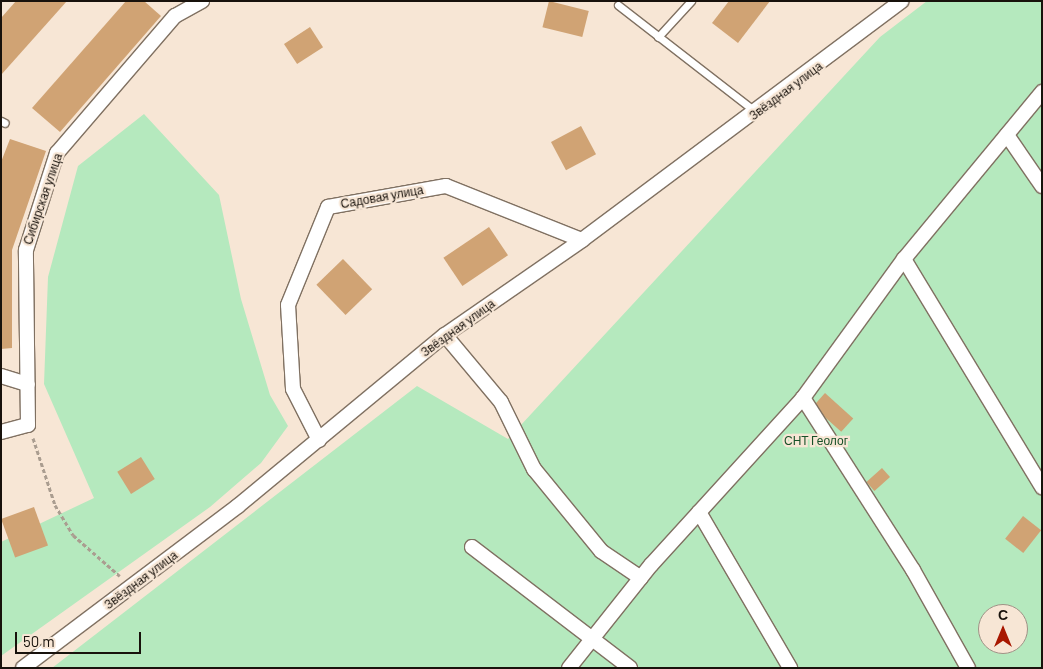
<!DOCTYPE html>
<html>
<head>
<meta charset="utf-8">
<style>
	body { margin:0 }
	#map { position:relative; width:1043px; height:669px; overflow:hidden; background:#f7e6d5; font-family:Barlow,sans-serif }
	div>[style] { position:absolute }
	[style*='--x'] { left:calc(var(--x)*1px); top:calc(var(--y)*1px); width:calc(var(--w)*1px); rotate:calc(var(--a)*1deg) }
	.green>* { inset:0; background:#b5e9be }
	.building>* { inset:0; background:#d0a374; transform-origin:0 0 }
	.path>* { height:3px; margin-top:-1.5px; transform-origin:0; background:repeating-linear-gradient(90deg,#aa9d90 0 4px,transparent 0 6.5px) }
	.roads { filter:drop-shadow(1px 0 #807162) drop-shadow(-1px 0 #807162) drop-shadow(0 1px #807162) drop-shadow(0 -1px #807162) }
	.lane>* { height:7px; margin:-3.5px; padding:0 3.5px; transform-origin:3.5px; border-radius:3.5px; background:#fff }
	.street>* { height:14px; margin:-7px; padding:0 7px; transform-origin:7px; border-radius:7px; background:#fff }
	span { translate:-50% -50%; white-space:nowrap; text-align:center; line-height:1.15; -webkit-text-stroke:4.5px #f7e6d5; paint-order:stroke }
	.street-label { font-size:12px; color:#18120c }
	.park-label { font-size:12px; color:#175128 }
	.frame { position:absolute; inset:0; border:2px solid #18120c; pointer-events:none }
	.north { position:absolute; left:978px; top:604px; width:50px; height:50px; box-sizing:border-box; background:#f7e6d5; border:1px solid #9e9185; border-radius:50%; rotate:0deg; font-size:14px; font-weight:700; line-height:20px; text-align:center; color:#18120c }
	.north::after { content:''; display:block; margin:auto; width:18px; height:22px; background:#a81700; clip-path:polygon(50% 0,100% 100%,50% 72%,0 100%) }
	.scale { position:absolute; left:15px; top:632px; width:126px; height:22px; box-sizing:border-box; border:2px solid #18120c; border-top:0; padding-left:6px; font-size:15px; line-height:18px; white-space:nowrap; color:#18120c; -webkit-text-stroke:4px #f7e6d5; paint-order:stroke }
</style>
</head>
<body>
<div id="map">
	<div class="green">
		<i style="clip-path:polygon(evenodd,927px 1px,1042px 1px,1042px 668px,52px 668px,417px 386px,508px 439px,880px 37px,927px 1px,988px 614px,1018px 614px,1018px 644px,988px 644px,988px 614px)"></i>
		<i style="clip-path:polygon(144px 114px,219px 195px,241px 299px,270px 395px,288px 426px,261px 463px,210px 507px,1px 656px,1px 542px,94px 498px,44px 384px,48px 277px,78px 166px)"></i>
	</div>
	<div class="building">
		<i style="clip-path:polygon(16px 1px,67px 1px,1px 75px,1px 18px)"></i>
		<i style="clip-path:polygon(126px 1px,144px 1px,161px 16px,60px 132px,32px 108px)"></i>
		<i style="left:549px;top:1px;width:41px;height:27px;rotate:14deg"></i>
		<i style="clip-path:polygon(729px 1px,770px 1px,738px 43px,712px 23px)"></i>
		<i style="left:310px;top:27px;width:24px;height:31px;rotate:57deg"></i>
		<i style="left:581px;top:126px;width:32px;height:34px;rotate:62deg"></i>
		<i style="clip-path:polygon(10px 139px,46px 151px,12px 250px,12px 348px,1px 349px,1px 162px)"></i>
		<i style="left:489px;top:227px;width:34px;height:55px;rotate:56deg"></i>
		<i style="left:343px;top:259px;width:42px;height:37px;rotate:46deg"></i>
		<i style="left:825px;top:393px;width:38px;height:18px;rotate:42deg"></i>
		<i style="left:141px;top:457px;width:26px;height:28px;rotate:58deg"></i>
		<i style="left:882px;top:468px;width:12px;height:21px;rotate:48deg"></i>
		<i style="left:34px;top:507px;width:41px;height:35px;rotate:70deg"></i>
		<i style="left:1023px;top:516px;width:23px;height:29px;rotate:38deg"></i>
	</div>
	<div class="path">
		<i style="--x:33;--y:438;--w:71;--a:71.8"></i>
		<i style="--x:55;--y:505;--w:35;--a:59"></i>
		<i style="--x:73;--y:535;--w:62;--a:41.1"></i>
	</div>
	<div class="roads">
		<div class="lane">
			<i style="--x:618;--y:5;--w:175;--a:37.8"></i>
			<i style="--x:658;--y:37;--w:49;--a:-47.5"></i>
			<i style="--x:1;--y:121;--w:4;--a:27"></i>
		</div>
		<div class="street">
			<i style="--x:1007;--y:135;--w:62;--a:55.5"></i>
			<i style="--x:904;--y:259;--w:267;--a:58.8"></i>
			<i style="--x:445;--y:335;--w:87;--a:50.1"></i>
			<i style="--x:501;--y:402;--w:75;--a:63.8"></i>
			<i style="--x:534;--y:469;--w:106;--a:50.7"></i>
			<i style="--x:601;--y:551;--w:48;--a:34"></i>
			<i style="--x:1;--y:376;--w:28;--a:17"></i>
			<i style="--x:803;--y:398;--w:204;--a:57.4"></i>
			<i style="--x:913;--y:570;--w:112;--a:60.7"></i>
			<i style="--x:1;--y:432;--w:28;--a:-15"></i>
			<i style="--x:28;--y:425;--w:175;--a:-90.7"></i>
			<i style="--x:26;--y:250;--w:102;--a:-72.3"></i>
			<i style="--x:57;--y:153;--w:181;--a:-49.3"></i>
			<i style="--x:175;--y:16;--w:31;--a:-29"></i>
			<i style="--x:319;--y:440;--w:57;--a:-117"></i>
			<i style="--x:293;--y:389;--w:84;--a:-93.4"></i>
			<i style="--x:288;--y:305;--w:106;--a:-67.8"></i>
			<i style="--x:328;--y:207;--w:120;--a:-10.1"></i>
			<i style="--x:446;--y:186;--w:146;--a:21.7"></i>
			<i style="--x:699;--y:512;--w:181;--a:59.7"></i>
			<i style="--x:472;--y:547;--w:199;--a:37.4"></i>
			<i style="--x:23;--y:668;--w:269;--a:-37"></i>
			<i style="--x:238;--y:506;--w:268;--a:-39.6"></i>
			<i style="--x:445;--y:335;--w:167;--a:-34.7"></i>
			<i style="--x:582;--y:240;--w:399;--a:-36.8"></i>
			<i style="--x:569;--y:668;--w:132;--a:-51.5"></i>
			<i style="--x:651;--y:565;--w:226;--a:-47.7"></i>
			<i style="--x:803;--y:398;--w:172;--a:-54"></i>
			<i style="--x:904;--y:259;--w:217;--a:-50.4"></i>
		</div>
	</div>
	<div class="street-label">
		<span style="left:786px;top:91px;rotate:-37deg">Звёздная улица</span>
		<span style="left:382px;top:197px;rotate:-10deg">Садовая улица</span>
		<span style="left:43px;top:199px;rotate:-71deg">Сибирская улица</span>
		<span style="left:458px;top:328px;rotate:-36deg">Звёздная улица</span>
		<span style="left:141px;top:580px;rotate:-37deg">Звёздная улица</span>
	</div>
	<div class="park-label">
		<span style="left:816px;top:441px">СНТ Геолог</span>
	</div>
	<div class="frame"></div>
	<div class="north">С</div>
	<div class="scale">50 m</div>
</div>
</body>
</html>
